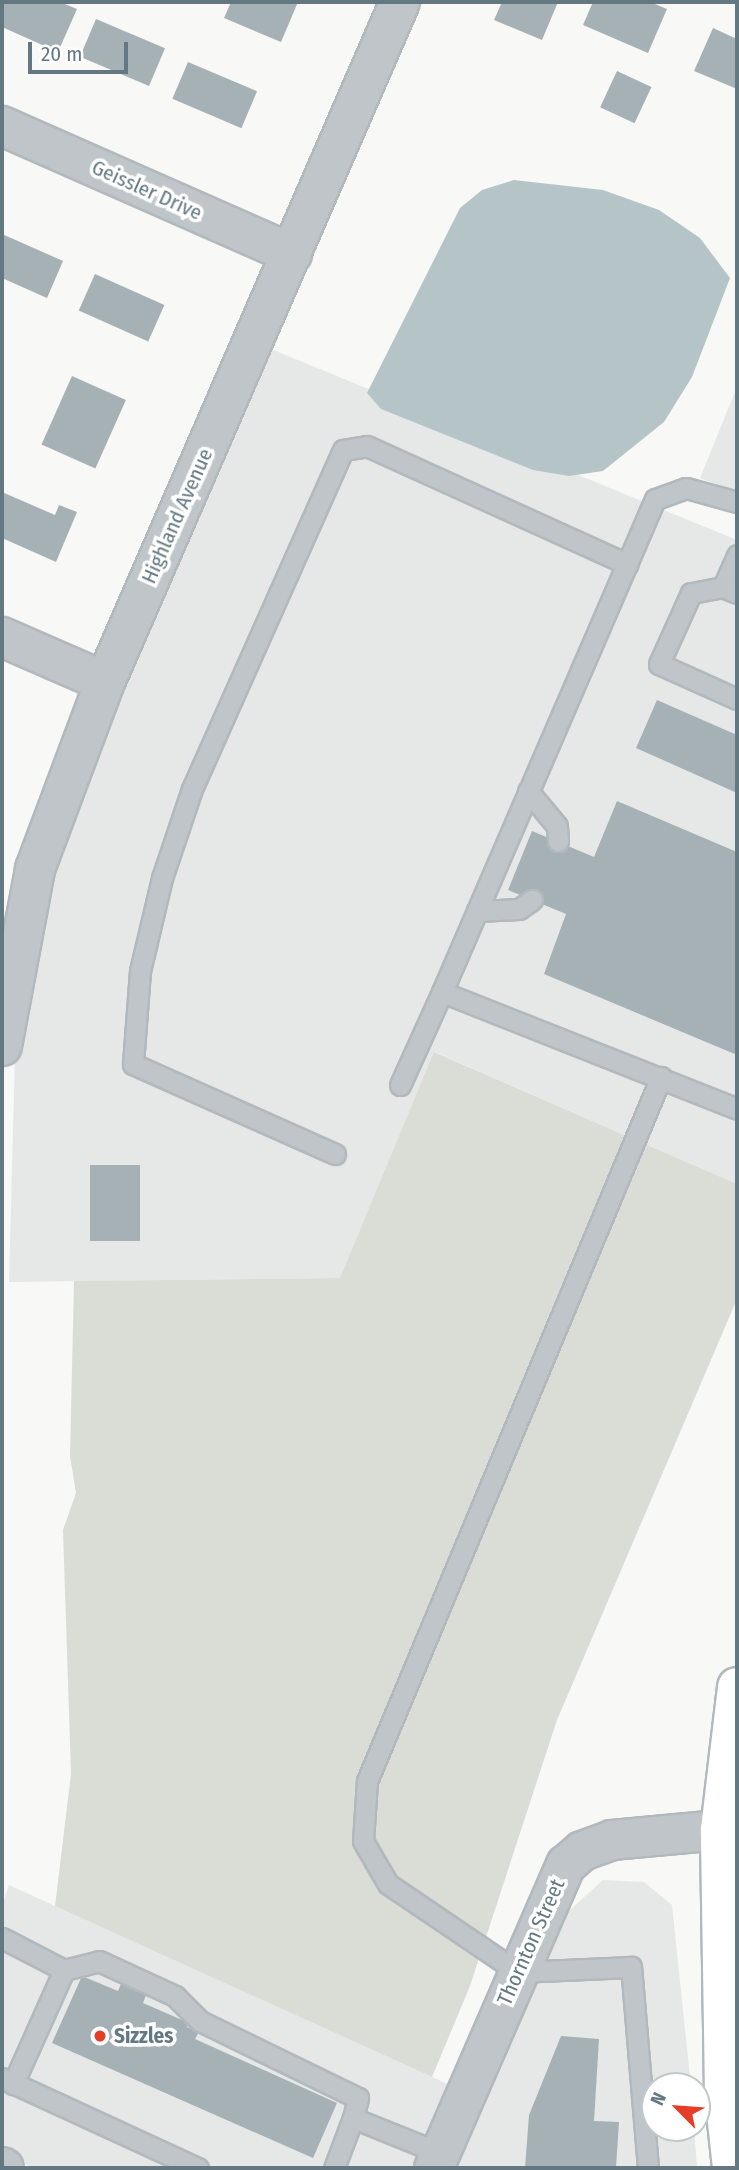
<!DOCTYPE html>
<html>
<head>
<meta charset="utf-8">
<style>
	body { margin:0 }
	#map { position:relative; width:739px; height:2170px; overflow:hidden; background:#f8f8f6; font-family:"Fira Sans Condensed",sans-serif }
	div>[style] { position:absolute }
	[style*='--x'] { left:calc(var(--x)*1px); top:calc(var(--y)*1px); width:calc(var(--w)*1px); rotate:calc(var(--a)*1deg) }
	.built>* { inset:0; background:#e6e8e7 }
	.green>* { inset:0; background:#d9ddd5 }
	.water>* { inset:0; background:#b5c5c7 }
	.building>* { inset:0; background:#a6b1b5; transform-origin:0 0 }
	.roads { filter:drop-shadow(2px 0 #b1b9bd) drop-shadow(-2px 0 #b1b9bd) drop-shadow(0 2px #b1b9bd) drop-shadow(0 -2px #b1b9bd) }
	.service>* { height:19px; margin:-9.5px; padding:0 9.5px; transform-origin:9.5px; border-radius:9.5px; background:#bfc5c8 }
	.minor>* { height:38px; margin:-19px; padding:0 19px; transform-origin:19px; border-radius:19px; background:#bfc5c8 }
	.tertiary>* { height:38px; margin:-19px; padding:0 19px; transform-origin:19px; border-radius:19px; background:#bfc5c8 }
	.secondary>* { height:38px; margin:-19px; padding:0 19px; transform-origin:19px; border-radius:19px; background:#fff }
	.dots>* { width:19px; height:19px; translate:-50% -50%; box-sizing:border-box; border:4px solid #fff; border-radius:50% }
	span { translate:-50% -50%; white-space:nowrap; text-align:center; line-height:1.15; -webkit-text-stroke:7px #fff; paint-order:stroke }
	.street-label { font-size:21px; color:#637881 }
	.poi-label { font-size:21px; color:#637881; font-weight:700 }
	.left { translate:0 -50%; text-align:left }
	.frame { position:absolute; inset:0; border:4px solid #637881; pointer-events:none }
	.north { position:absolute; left:641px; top:2072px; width:70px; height:70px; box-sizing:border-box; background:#fff; border:2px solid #c1c9cd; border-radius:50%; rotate:295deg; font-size:19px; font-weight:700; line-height:28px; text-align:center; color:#637881 }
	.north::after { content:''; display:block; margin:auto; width:24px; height:32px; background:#e63c28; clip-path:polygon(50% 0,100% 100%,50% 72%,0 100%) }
	.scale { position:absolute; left:28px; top:42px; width:100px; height:32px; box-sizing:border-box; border:4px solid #637881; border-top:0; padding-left:9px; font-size:21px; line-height:24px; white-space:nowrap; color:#637881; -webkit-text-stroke:5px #fff; paint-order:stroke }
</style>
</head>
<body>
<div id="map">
	<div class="built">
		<i style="clip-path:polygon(271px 349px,737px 540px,737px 1184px,435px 1052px,340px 1278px,9px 1282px,15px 1055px,49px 891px,76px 798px)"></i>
		<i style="clip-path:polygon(737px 387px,737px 493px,700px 478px)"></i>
		<i style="clip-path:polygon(603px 1880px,644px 1882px,672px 1905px,691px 2086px,655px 2086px,655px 2128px,694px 2128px,697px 2168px,448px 2168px,550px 1928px)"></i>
		<i style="clip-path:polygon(9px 1885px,454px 2087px,420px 2168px,34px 2168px,2px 2155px,2px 1906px)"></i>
	</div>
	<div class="green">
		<i style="clip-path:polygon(434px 1052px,737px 1184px,737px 1299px,557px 1720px,470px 1986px,432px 2077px,55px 1906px,71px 1774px,63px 1530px,76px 1493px,70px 1456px,74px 1281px,340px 1278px)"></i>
	</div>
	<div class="water">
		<i style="clip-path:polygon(514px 180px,603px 190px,659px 210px,700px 238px,730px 278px,692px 377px,664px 422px,603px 471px,569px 476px,533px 470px,381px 409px,367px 393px,460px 208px,482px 190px)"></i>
	</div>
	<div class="building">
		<i style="clip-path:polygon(2px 2px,60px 2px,77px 9px,58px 52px,2px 27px)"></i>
		<i style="clip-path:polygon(231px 2px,298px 2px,281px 42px,224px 18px)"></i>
		<i style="clip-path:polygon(502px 2px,558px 2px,542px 40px,494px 20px)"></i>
		<i style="clip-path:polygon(593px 2px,650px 2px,667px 9px,648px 53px,583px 25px)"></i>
		<i style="left:96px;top:19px;width:75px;height:41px;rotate:23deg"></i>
		<i style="clip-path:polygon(713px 28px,737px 39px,737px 89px,694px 71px)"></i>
		<i style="left:188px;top:62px;width:75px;height:40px;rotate:23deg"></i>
		<i style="left:617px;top:71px;width:38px;height:40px;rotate:25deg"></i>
		<i style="clip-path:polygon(2px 234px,63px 261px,47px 298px,2px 278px)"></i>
		<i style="left:95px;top:274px;width:76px;height:40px;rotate:24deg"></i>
		<i style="left:72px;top:376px;width:59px;height:75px;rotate:24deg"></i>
		<i style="clip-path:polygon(2px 492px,55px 515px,59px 505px,77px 512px,56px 562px,2px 538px)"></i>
		<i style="clip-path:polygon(657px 700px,737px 735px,737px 793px,636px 748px)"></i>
		<i style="clip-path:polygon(617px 801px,737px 852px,737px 1055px,544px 974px,566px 914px,508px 890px,532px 831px,594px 857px)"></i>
		<i style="left:90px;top:1165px;width:50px;height:76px"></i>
		<i style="clip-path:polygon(82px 1976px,118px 1991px,123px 1979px,148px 1990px,143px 2003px,189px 2023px,187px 2027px,199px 2032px,195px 2039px,337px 2103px,313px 2158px,52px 2043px)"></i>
		<i style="clip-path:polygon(561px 2036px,599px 2039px,594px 2121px,619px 2122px,616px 2168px,525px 2168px,529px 2115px)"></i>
	</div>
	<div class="roads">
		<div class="service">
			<i style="--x:737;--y:502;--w:53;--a:-164.6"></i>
			<i style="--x:686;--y:488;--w:33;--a:160"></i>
			<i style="--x:655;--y:499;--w:537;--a:113.37"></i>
			<i style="--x:442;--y:992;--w:317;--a:21.6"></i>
			<i style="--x:723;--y:587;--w:35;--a:-66"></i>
			<i style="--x:737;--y:593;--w:15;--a:-157"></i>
			<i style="--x:723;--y:587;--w:33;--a:169"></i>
			<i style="--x:691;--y:593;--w:78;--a:114.3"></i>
			<i style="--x:659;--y:664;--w:85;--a:24.2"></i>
			<i style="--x:528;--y:791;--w:45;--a:50.4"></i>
			<i style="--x:557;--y:826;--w:15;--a:86"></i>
			<i style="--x:477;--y:911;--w:42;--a:-2.7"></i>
			<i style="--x:519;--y:909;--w:16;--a:-35"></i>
			<i style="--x:400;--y:1085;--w:102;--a:-65.7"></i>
			<i style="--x:335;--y:1154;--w:221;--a:-156"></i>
			<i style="--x:133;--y:1064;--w:93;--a:-85.7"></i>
			<i style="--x:140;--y:971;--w:96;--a:-76.7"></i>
			<i style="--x:162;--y:878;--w:94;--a:-71.4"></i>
			<i style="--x:192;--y:789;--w:371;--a:-66"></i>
			<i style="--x:343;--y:450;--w:24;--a:-9"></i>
			<i style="--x:367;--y:446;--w:286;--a:24.4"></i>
			<i style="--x:2;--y:1938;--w:70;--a:27.3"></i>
			<i style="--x:64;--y:1970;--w:125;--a:114.1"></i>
			<i style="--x:64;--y:1970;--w:36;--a:-14"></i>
			<i style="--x:99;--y:1961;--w:84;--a:24.7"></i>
			<i style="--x:175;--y:1996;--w:35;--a:45"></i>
			<i style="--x:200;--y:2021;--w:176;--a:26"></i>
			<i style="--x:358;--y:2098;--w:21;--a:104"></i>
			<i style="--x:2;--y:2078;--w:216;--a:24.7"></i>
			<i style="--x:697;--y:2107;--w:29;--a:-6"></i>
			<i style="--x:334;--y:2168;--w:53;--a:-69.2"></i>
			<i style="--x:353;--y:2118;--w:94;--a:21.9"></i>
			<i style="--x:648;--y:2168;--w:202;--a:-94.8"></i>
			<i style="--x:631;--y:1967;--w:113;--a:177.5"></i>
			<i style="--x:518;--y:1972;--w:157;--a:-145.9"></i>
			<i style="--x:388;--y:1884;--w:50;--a:-120.2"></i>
			<i style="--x:363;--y:1841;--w:60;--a:-86.2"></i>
			<i style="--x:367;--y:1781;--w:763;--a:-67.33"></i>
		</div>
		<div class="minor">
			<i style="--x:2;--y:126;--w:317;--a:23.8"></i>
			<i style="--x:2;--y:637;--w:112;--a:23.6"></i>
			<i style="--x:2;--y:1046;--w:180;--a:-79.4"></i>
			<i style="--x:35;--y:869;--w:200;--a:-69.5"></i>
			<i style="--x:105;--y:682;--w:741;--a:-66.55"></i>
			<i style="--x:2;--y:2167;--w:2;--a:27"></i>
		</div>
		<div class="tertiary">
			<i style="--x:434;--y:2168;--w:331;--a:-66.5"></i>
			<i style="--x:566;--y:1865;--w:21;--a:-41"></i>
			<i style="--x:582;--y:1851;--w:32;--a:-20"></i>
			<i style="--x:612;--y:1840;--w:108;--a:-5.3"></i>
		</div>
		<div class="secondary">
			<i style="--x:732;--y:2168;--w:75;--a:-96.1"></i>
			<i style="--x:724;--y:2093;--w:263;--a:-90.9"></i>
			<i style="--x:720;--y:1830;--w:144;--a:-83.2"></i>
		</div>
	</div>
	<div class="dots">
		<i style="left:100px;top:2036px;background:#e63c28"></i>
	</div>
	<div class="street-label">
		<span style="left:147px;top:190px;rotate:24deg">Geissler Drive</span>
		<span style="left:177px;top:516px;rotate:-66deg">Highland Avenue</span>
		<span style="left:531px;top:1942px;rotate:-66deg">Thornton Street</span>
	</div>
	<div class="poi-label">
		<span class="left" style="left:114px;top:2036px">Sizzles</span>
	</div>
	<div class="frame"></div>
	<div class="north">N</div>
	<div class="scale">20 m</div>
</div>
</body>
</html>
